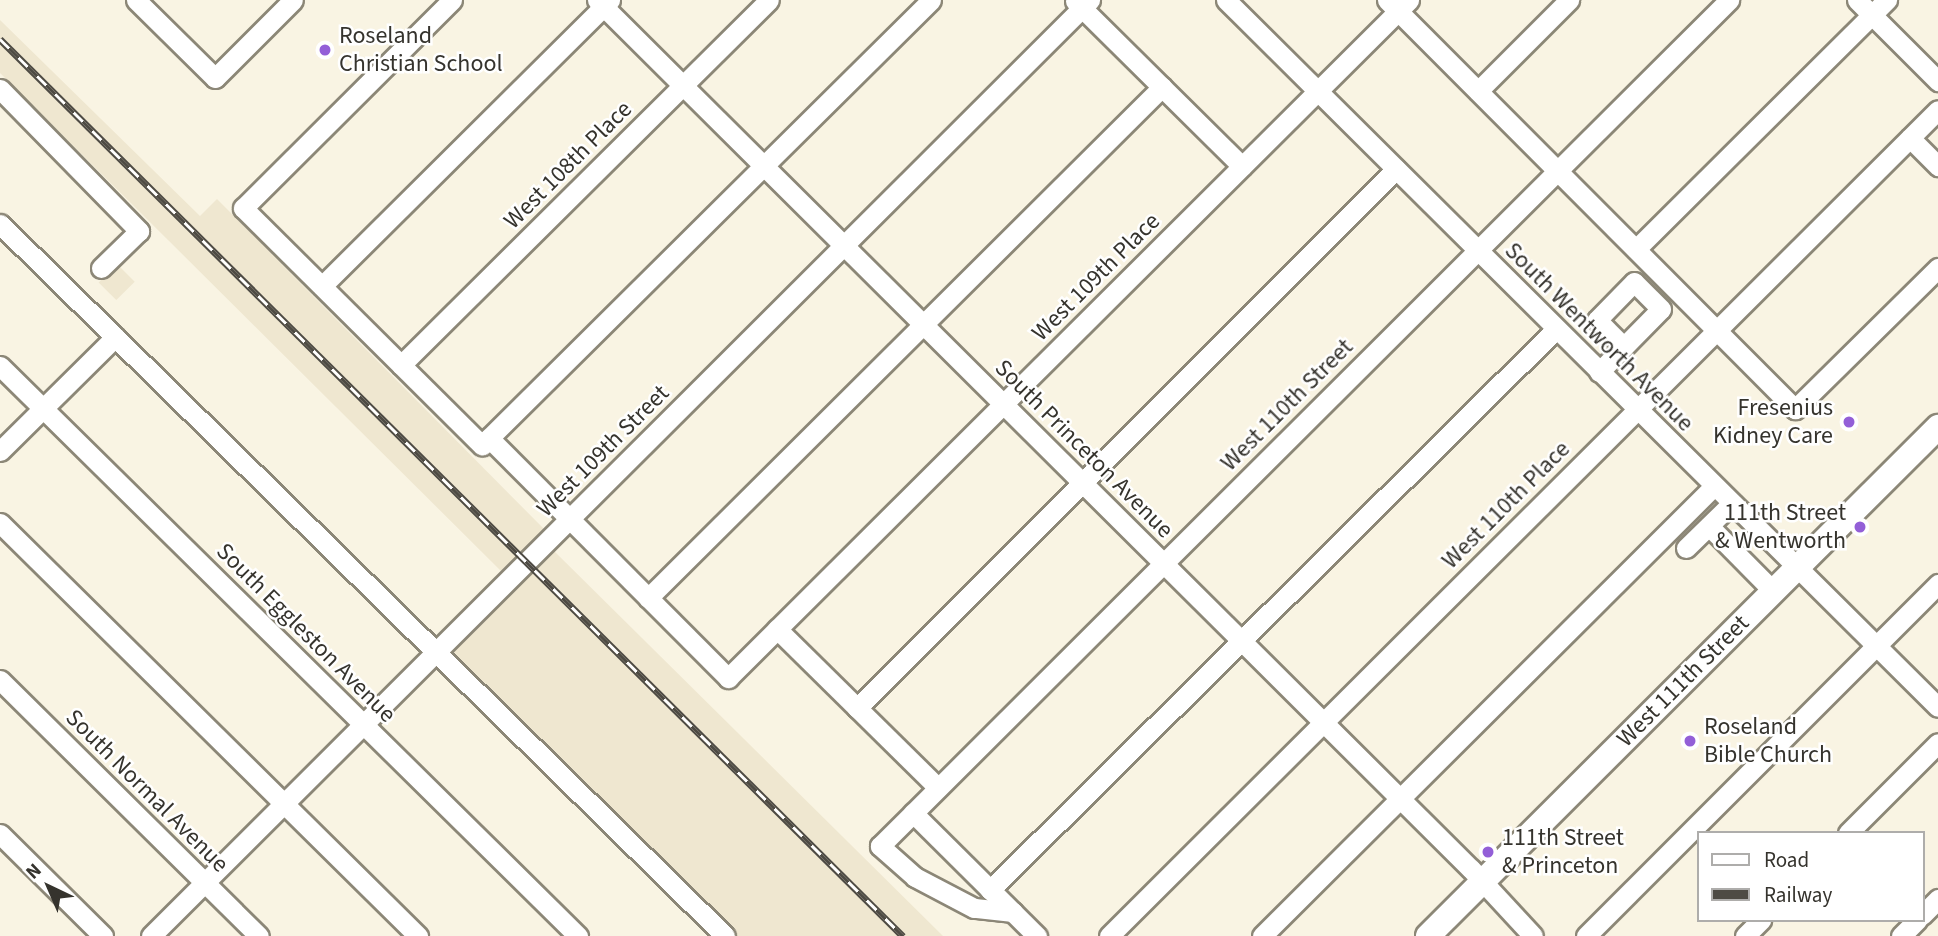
<!DOCTYPE html>
<html>
<head>
<meta charset="utf-8">
<style>
	body { margin:0 }
	#map { position:relative; width:1938px; height:936px; overflow:hidden; background:#f9f4e3; font-family:"Source Sans 3",sans-serif }
	div>[style] { position:absolute }
	[style*='--x'] { left:calc(var(--x)*1px); top:calc(var(--y)*1px); width:calc(var(--w)*1px); rotate:calc(var(--a)*1deg) }
	.built>* { inset:0; background:#efe7d0; transform-origin:0 0 }
	.roads { filter:drop-shadow(2px 0 #8c8777) drop-shadow(-2px 0 #8c8777) drop-shadow(0 2px #8c8777) drop-shadow(0 -2px #8c8777) }
	.minor>* { height:19px; margin:-9.5px; padding:0 9.5px; transform-origin:9.5px; border-radius:9.5px; background:#fff }
	.major>* { height:24px; margin:-12px; padding:0 12px; transform-origin:12px; border-radius:12px; background:#fff }
	.rail>* { height:7px; margin-top:-3.5px; transform-origin:0; background:repeating-linear-gradient(90deg,#fff 0 13px,#4e4b44 0 26px); box-sizing:border-box; border-block:2px solid #4e4b44 }
	.dots>* { width:19px; height:19px; translate:-50% -50%; box-sizing:border-box; border:4px solid #fff; border-radius:50% }
	span { translate:-50% -50%; white-space:nowrap; text-align:center; line-height:1.15; -webkit-text-stroke:5px #fff; paint-order:stroke }
	.poi-label { font-size:24px; color:#35332d }
	.left { translate:0 -50%; text-align:left }
	.right { translate:-100% -50%; text-align:right }
	.street-label { font-size:24px; color:#35332d }
	.legend { position:absolute; left:1697px; top:831px; width:228px; height:91px; box-sizing:border-box; background:#fff; border:2px solid #aeadab; margin:0; padding:9px 12px; list-style:none; font-size:21px; color:#35332d }
	.legend li { display:flex; align-items:center; gap:14px; height:35px }
	.legend b { width:35px; border:2px solid #aeadab }
	.north { position:absolute; left:14px; top:852px; width:70px; height:70px; -webkit-text-stroke:5px #fff; paint-order:stroke; rotate:316deg; font-size:19px; font-weight:700; line-height:28px; text-align:center; color:#35332d }
	.north::after { content:''; display:block; margin:auto; width:24px; height:32px; background:#35332d; clip-path:polygon(50% 0,100% 100%,50% 72%,0 100%) }
</style>
</head>
<body>
<div id="map">
	<div class="built">
		<i style="clip-path:polygon(0 20px,200px 216px,217px 199px,544px 529px,501px 571px,0 73px)"></i>
		<i style="left:117px;top:264px;width:25px;height:26px;rotate:45deg"></i>
		<i style="clip-path:polygon(551px 548px,943px 936px,725px 936px,441px 658px)"></i>
	</div>
	<div class="roads">
		<div class="minor">
			<i style="--x:136;--y:0;--w:111;--a:44.6"></i>
			<i style="--x:215;--y:78;--w:110;--a:-45"></i>
			<i style="--x:452;--y:0;--w:295;--a:135.1"></i>
			<i style="--x:243;--y:208;--w:337;--a:44.8"></i>
			<i style="--x:482;--y:445;--w:632;--a:-44.74"></i>
			<i style="--x:597;--y:0;--w:1232;--a:44.84"></i>
			<i style="--x:1471;--y:869;--w:91;--a:47.2"></i>
			<i style="--x:1226;--y:0;--w:1003;--a:44.8"></i>
			<i style="--x:1387;--y:0;--w:578;--a:45.07"></i>
			<i style="--x:1795;--y:409;--w:201;--a:-44.6"></i>
			<i style="--x:1857;--y:0;--w:115;--a:45"></i>
			<i style="--x:1075;--y:1;--w:235;--a:44.7"></i>
			<i style="--x:0;--y:89;--w:199;--a:45.6"></i>
			<i style="--x:139;--y:231;--w:53;--a:135.8"></i>
			<i style="--x:1478;--y:91;--w:129;--a:-45"></i>
			<i style="--x:1910;--y:138;--w:40;--a:45"></i>
			<i style="--x:0;--y:224;--w:1016;--a:44.48"></i>
			<i style="--x:1636;--y:249;--w:354;--a:-44.8"></i>
			<i style="--x:322;--y:286;--w:406;--a:-44.8"></i>
			<i style="--x:401;--y:365;--w:518;--a:-44.77"></i>
			<i style="--x:0;--y:366;--w:812;--a:44.6"></i>
			<i style="--x:1599;--y:372;--w:88;--a:-45.5"></i>
			<i style="--x:1661;--y:309;--w:38;--a:-135"></i>
			<i style="--x:1634;--y:282;--w:53;--a:134.2"></i>
			<i style="--x:1597;--y:320;--w:38;--a:45"></i>
			<i style="--x:489;--y:438;--w:339;--a:45.1"></i>
			<i style="--x:728;--y:678;--w:961;--a:-44.87"></i>
			<i style="--x:0;--y:451;--w:162;--a:-44.7"></i>
			<i style="--x:0;--y:523;--w:588;--a:44.66"></i>
			<i style="--x:1709;--y:526;--w:91;--a:45.4"></i>
			<i style="--x:1686;--y:548;--w:63;--a:-44.4"></i>
			<i style="--x:648;--y:598;--w:725;--a:-44.83"></i>
			<i style="--x:777;--y:629;--w:226;--a:44.6"></i>
			<i style="--x:0;--y:680;--w:364;--a:44.7"></i>
			<i style="--x:857;--y:708;--w:762;--a:-45"></i>
			<i style="--x:913;--y:813;--w:175;--a:44.8"></i>
			<i style="--x:1848;--y:833;--w:127;--a:-45"></i>
			<i style="--x:0;--y:834;--w:145;--a:44.7"></i>
			<i style="--x:990;--y:890;--w:797;--a:-44.75"></i>
			<i style="--x:1013;--y:912;--w:39;--a:-174"></i>
			<i style="--x:974;--y:908;--w:67;--a:-152.3"></i>
			<i style="--x:915;--y:877;--w:47;--a:-138.5"></i>
			<i style="--x:880;--y:846;--w:1199;--a:-44.9"></i>
			<i style="--x:1922;--y:915;--w:23;--a:-45"></i>
			<i style="--x:151;--y:936;--w:1326;--a:-44.91"></i>
			<i style="--x:1109;--y:936;--w:1170;--a:-44.9"></i>
			<i style="--x:1262;--y:936;--w:638;--a:-44.87"></i>
			<i style="--x:1586;--y:936;--w:498;--a:-45"></i>
			<i style="--x:1745;--y:936;--w:23;--a:-45"></i>
			<i style="--x:1901;--y:936;--w:23;--a:-45"></i>
		</div>
		<div class="major">
			<i style="--x:1428;--y:936;--w:721;--a:-44.94"></i>
		</div>
	</div>
	<div class="rail">
		<i style="--x:0;--y:39;--w:1273;--a:44.81"></i>
	</div>
	<div class="dots">
		<i style="left:325px;top:50px;background:#935fd7"></i>
		<i style="left:1849px;top:422px;background:#935fd7"></i>
		<i style="left:1860px;top:527px;background:#935fd7"></i>
		<i style="left:1690px;top:741px;background:#935fd7"></i>
		<i style="left:1488px;top:852px;background:#935fd7"></i>
	</div>
	<div class="poi-label">
		<span class="left" style="left:339px;top:50px">Roseland<br>Christian School</span>
		<span class="right" style="left:1833px;top:422px">Fresenius<br>Kidney Care</span>
		<span class="right" style="left:1846px;top:527px">111th Street<br>&amp; Wentworth</span>
		<span class="left" style="left:1704px;top:741px">Roseland<br>Bible Church</span>
		<span class="left" style="left:1502px;top:852px">111th Street<br>&amp; Princeton</span>
	</div>
	<div class="street-label">
		<span style="left:568px;top:165px;rotate:-45deg">West 108th Place</span>
		<span style="left:1096px;top:277px;rotate:-45deg">West 109th Place</span>
		<span style="left:1599px;top:337px;rotate:45deg">South Wentworth Avenue</span>
		<span style="left:1287px;top:405px;rotate:-45deg">West 110th Street</span>
		<span style="left:1084px;top:449px;rotate:45deg">South Princeton Avenue</span>
		<span style="left:603px;top:451px;rotate:-45deg">West 109th Street</span>
		<span style="left:1506px;top:505px;rotate:-45deg">West 110th Place</span>
		<span style="left:306px;top:633px;rotate:45deg">South Eggleston Avenue</span>
		<span style="left:1683px;top:681px;rotate:-45deg">West 111th Street</span>
		<span style="left:147px;top:791px;rotate:45deg">South Normal Avenue</span>
	</div>
	<ul class="legend">
	<li><b style="height:9px;background:#fff"></b>Road</li>
	<li><b style="height:9px;background:#4e4b44"></b>Railway</li>
	</ul>
	<div class="north">N</div>
</div>
</body>
</html>
